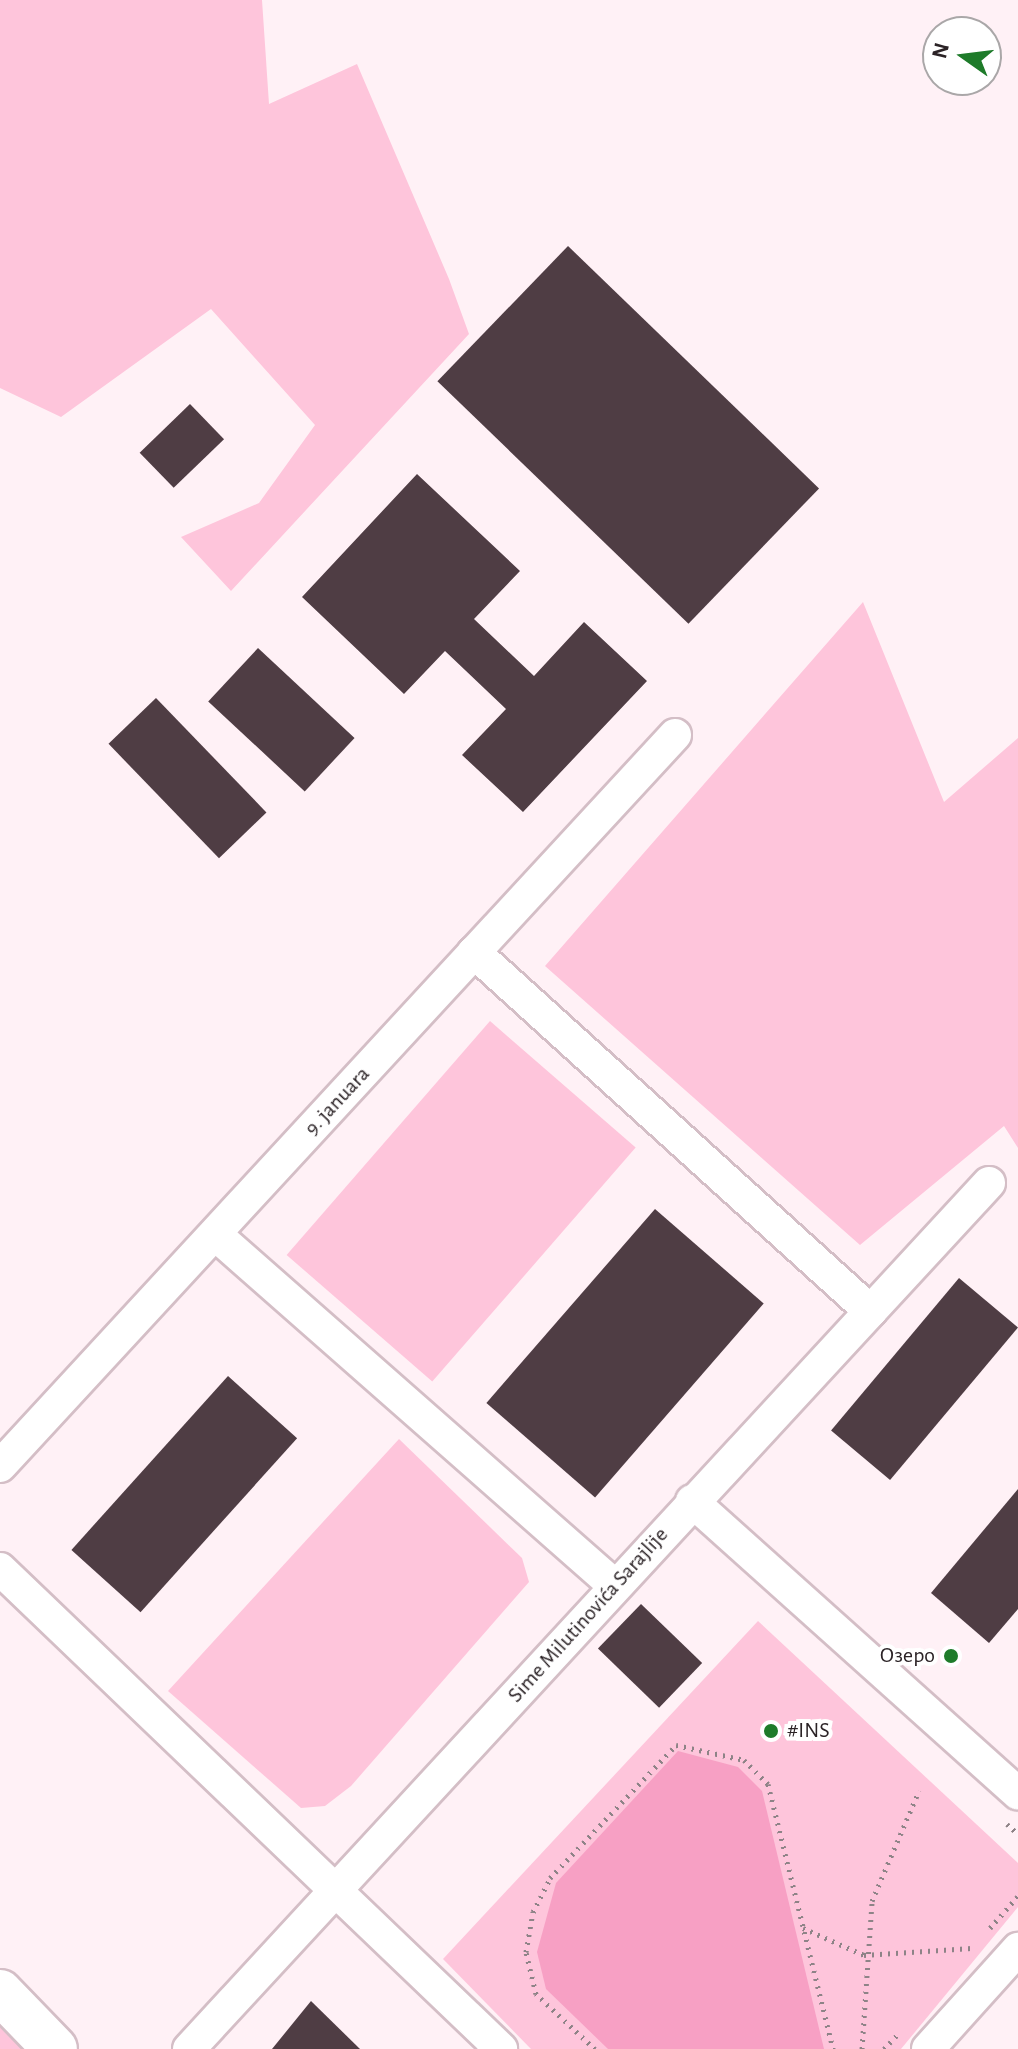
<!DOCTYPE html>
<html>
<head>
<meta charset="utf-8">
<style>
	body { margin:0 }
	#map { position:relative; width:1018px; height:2049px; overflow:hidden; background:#fff1f6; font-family:"Alegreya Sans",sans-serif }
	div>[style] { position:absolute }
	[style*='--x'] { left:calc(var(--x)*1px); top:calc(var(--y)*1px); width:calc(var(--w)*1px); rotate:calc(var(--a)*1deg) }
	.green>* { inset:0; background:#fec5db; transform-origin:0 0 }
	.water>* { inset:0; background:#f7a0c4 }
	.building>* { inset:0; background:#4f3d44; transform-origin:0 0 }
	.path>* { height:5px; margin-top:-2.5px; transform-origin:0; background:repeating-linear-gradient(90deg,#8e8387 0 2px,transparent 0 8px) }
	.roads { filter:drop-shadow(2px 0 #d4bec6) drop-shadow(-2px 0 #d4bec6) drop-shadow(0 2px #d4bec6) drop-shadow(0 -2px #d4bec6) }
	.street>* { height:32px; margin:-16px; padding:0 16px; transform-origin:16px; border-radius:16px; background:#fff }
	.secondary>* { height:44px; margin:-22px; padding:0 22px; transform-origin:22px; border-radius:22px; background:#fff }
	.dots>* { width:22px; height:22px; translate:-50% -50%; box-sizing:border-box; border:4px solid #fff; border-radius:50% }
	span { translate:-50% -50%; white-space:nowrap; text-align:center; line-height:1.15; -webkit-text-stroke:8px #fff; paint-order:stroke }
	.street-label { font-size:22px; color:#2b2326 }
	.poi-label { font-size:22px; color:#2b2326 }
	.right { translate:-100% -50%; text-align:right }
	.left { translate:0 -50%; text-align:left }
	.north { position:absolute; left:922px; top:16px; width:80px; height:80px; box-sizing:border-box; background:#fff; border:2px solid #aaa7a8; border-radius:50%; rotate:284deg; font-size:22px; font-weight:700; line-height:32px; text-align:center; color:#2b2326 }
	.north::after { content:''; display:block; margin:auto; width:28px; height:36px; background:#1e7b2a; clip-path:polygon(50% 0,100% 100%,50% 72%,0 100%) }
</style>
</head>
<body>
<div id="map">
	<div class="green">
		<i style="clip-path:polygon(0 0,262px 0,269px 104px,357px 64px,449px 279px,469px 334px,231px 591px,181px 537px,259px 503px,315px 425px,211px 309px,61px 417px,0 388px)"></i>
		<i style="clip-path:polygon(863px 602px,944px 802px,1018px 738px,1018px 1148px,1004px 1126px,860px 1245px,545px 966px)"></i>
		<i style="left:490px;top:1021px;width:193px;height:310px;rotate:41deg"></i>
		<i style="clip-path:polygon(399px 1439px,522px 1558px,529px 1582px,351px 1786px,325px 1806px,301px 1808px,168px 1691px)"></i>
		<i style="clip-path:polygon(758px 1621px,1018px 1863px,1018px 1907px,901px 2049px,531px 2049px,443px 1959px)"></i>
		<i style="clip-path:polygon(0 2017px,33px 2049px,0 2049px)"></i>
	</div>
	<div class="water">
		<i style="clip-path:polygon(678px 1751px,738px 1767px,762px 1791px,824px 2049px,608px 2049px,546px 1989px,537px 1952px,556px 1883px)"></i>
	</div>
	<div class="building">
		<i style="left:568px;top:246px;width:349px;height:188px;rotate:44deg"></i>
		<i style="left:190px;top:404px;width:49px;height:70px;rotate:46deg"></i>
		<i style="clip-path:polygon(417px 474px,520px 571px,474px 619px,534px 676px,584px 622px,647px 681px,523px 812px,462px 755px,506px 709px,445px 651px,404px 694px,302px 597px)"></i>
		<i style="left:258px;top:648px;width:132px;height:73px;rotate:43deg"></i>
		<i style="left:156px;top:698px;width:159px;height:66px;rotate:46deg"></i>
		<i style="left:655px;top:1209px;width:144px;height:257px;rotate:41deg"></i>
		<i style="left:959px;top:1278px;width:77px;height:199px;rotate:40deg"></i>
		<i style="left:228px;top:1376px;width:93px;height:234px;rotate:42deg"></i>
		<i style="clip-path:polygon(1018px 1489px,1018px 1609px,989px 1643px,931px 1593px)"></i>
		<i style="left:641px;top:1604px;width:85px;height:62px;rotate:44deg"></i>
		<i style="clip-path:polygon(311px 2001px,360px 2049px,272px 2049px)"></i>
	</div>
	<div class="path">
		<i style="--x:1007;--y:1824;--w:15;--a:42"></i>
		<i style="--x:803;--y:1928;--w:67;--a:23.9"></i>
		<i style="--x:864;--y:1955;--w:108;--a:-3.7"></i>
		<i style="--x:990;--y:1928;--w:43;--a:-48.8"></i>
		<i style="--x:595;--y:2049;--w:81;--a:-137"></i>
		<i style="--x:536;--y:1994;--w:43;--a:-103.4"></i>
		<i style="--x:526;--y:1952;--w:41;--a:-80.1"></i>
		<i style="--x:533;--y:1912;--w:38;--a:-63"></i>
		<i style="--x:550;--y:1878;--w:183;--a:-46.5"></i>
		<i style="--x:676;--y:1745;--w:70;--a:12.4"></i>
		<i style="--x:744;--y:1760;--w:34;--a:45"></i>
		<i style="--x:768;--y:1784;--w:273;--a:76.2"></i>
		<i style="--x:862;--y:2049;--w:148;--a:-86.1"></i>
		<i style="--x:872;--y:1901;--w:120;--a:-66.9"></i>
		<i style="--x:884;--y:2049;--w:19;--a:-47"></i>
	</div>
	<div class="roads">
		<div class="street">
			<i style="--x:474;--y:952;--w:535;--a:42.19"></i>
			<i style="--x:215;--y:1234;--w:533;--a:41.35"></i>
			<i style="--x:0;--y:1466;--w:995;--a:-47.28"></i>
			<i style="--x:692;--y:1501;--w:438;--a:41.9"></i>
			<i style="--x:0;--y:1569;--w:694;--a:43.77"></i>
			<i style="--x:189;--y:2049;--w:1179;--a:-47.27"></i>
			<i style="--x:928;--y:2049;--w:135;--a:-48"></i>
		</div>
		<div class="secondary">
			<i style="--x:0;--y:1992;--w:79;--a:46"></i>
		</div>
	</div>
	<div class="dots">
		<i style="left:951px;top:1656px;background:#1e7b2a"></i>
		<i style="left:771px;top:1731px;background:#1e7b2a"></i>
	</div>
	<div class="street-label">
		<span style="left:337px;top:1101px;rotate:-47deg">9. januara</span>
		<span style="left:588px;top:1615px;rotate:-48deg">Sime Milutinovića Sarajlije</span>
	</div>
	<div class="poi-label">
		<span class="right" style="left:935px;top:1656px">Озеро</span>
		<span class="left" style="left:787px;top:1731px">#INS</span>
	</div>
	<div class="north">N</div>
</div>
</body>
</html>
